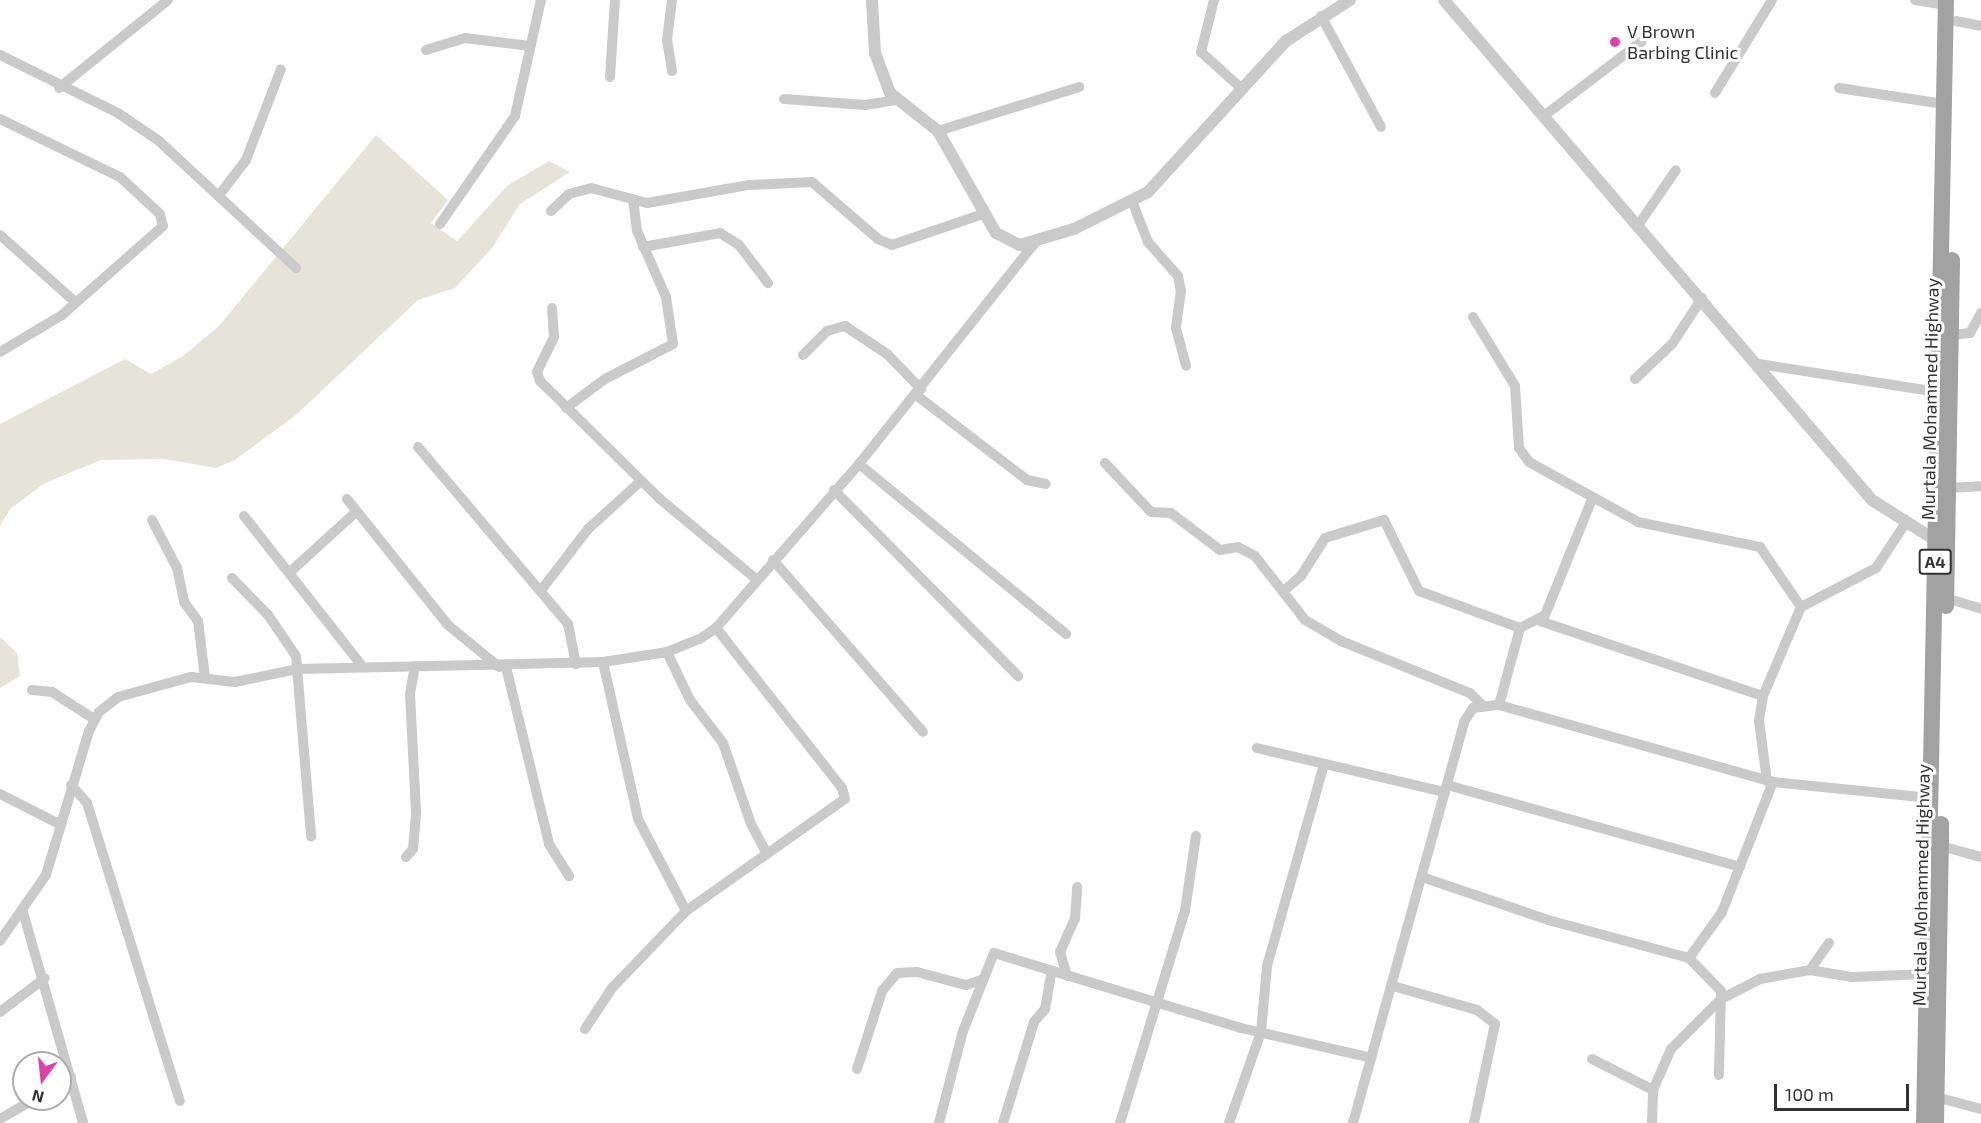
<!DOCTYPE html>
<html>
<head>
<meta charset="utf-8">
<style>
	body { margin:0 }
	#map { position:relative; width:1981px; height:1123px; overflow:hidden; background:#fff; font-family:"Exo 2",sans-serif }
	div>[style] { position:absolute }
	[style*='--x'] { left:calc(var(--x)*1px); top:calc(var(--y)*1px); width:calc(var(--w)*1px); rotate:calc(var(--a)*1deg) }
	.green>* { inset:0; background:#e6e4d9 }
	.minor>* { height:10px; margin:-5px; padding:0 5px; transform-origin:5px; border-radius:5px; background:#cacaca }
	.tertiary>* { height:12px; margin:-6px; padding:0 6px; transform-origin:6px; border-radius:6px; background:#cacaca }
	.trunk>* { height:16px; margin:-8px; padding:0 8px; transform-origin:8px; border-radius:8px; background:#a2a2a2 }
	.dots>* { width:16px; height:16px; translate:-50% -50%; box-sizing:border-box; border:3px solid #fff; border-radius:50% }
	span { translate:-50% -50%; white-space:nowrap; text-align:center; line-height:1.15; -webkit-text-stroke:6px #fff; paint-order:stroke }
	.shield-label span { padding:2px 4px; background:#fff; border:2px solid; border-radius:4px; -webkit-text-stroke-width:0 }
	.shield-label { font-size:16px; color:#333; font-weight:700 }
	.poi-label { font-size:18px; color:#333 }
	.left { translate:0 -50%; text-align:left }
	.street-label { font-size:18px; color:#333 }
	.north { position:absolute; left:12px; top:1051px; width:60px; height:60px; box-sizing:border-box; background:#fff; border:2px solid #adadad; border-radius:50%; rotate:195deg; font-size:16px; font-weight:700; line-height:24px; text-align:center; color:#333 }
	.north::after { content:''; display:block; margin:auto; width:21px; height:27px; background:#db43ab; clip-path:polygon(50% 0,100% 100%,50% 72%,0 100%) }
	.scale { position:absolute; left:1774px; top:1084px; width:135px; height:27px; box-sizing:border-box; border:3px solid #333; border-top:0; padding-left:8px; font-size:18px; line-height:21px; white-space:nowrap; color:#333; -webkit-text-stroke:4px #fff; paint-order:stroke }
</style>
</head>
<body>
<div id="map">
	<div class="green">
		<i style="clip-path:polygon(376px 135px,448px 200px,431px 223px,457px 241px,508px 185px,549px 161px,570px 172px,520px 204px,492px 248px,455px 288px,418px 300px,296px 415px,235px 460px,216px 468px,164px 459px,101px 460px,45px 483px,10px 509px,0 526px,0 424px,125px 359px,151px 374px,183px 356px,219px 326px)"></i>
		<i style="clip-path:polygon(0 637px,17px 653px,20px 676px,0 688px)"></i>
	</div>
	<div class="minor">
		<i style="--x:1214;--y:0;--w:54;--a:104"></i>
		<i style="--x:1201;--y:52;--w:55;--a:42.1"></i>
		<i style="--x:1915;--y:0;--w:31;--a:9"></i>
		<i style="--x:1321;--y:16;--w:126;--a:61.6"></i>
		<i style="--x:1956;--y:21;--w:25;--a:11"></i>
		<i style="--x:426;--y:50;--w:41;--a:-17.1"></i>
		<i style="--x:465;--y:38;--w:66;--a:6.9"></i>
		<i style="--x:0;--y:55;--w:131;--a:26.2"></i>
		<i style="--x:118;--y:113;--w:50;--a:34.3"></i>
		<i style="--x:159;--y:141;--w:187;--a:42.8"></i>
		<i style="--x:672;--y:71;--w:31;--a:-99"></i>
		<i style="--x:667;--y:40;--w:40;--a:-82.9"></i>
		<i style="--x:610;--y:77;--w:77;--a:-86.3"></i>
		<i style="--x:59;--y:88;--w:140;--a:-38.9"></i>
		<i style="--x:1839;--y:88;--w:106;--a:8.7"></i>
		<i style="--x:1715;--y:93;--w:109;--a:-58.5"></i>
		<i style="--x:784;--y:99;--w:81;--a:4.2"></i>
		<i style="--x:865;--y:105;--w:31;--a:-9"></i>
		<i style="--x:1545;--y:115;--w:121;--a:-37.2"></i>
		<i style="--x:0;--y:119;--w:133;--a:25.8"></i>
		<i style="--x:120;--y:177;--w:54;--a:42.8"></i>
		<i style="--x:160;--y:214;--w:12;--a:76"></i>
		<i style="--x:163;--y:226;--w:135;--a:138.6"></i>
		<i style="--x:62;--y:315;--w:72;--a:149.2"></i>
		<i style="--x:938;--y:131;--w:148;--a:-17.3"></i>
		<i style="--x:220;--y:194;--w:43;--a:-52.6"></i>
		<i style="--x:246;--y:160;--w:97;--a:-69"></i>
		<i style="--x:1132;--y:201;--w:44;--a:68.7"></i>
		<i style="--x:1148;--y:242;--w:45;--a:48.6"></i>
		<i style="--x:1178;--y:276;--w:15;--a:79"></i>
		<i style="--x:1181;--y:291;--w:37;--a:98"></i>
		<i style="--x:1176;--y:328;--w:39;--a:75"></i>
		<i style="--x:551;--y:211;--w:25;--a:-43"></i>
		<i style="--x:569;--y:194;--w:23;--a:-15"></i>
		<i style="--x:591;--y:188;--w:58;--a:15"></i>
		<i style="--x:647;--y:203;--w:104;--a:-10"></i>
		<i style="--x:749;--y:185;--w:63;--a:-2.7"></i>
		<i style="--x:812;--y:182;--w:87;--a:40.8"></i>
		<i style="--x:878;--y:239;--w:15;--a:23"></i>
		<i style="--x:892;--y:245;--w:96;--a:-18.8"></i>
		<i style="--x:440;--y:224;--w:131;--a:-55.2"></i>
		<i style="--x:515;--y:116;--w:119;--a:-77.4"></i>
		<i style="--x:1639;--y:224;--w:65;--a:-55.6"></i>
		<i style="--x:0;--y:235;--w:99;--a:41.7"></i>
		<i style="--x:643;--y:247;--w:78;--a:-10.3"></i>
		<i style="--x:720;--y:233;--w:22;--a:32"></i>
		<i style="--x:739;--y:245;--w:48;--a:52.7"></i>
		<i style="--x:552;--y:308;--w:29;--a:86"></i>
		<i style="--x:554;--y:337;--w:39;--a:116"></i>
		<i style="--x:537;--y:372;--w:9;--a:72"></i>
		<i style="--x:540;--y:381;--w:168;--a:44.5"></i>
		<i style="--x:660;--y:499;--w:125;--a:39.8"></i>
		<i style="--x:1473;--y:317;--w:81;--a:58.7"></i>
		<i style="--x:1515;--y:386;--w:62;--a:86.3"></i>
		<i style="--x:1519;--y:448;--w:17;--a:54"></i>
		<i style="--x:1529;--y:462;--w:124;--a:28.8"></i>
		<i style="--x:1638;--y:522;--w:125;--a:11.6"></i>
		<i style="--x:1760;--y:547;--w:73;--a:55.7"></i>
		<i style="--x:1951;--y:335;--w:19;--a:-6"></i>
		<i style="--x:1970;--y:333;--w:23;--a:-61"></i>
		<i style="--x:803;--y:355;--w:34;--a:-45"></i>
		<i style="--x:827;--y:331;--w:19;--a:-16"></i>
		<i style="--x:845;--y:326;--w:50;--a:33.7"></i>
		<i style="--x:887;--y:354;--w:49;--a:45.8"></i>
		<i style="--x:1759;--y:364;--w:181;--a:8.9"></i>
		<i style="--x:1635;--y:379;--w:51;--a:-43.4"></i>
		<i style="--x:1672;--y:344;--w:55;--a:-56.9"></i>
		<i style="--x:916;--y:395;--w:140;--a:37.4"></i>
		<i style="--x:1027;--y:480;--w:19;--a:12"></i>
		<i style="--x:566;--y:408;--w:49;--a:-36.6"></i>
		<i style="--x:605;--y:379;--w:76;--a:-27.2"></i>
		<i style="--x:673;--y:344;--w:48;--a:-98.5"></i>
		<i style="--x:666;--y:297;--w:72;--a:-113.7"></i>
		<i style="--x:637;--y:231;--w:31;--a:-97"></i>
		<i style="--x:418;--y:447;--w:232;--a:49.7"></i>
		<i style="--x:568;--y:624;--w:41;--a:78.7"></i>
		<i style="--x:1105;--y:463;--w:67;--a:46.8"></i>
		<i style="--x:1151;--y:512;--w:20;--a:3"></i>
		<i style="--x:1171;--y:513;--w:61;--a:37.1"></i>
		<i style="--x:1220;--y:550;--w:18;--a:-9"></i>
		<i style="--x:1238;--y:547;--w:19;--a:28"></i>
		<i style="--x:1255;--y:556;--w:81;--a:52"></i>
		<i style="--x:1305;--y:620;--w:42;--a:30.3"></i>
		<i style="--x:1341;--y:641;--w:139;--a:22"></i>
		<i style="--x:1470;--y:693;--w:17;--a:45"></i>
		<i style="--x:859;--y:464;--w:268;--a:39.4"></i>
		<i style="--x:1948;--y:488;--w:33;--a:-3"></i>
		<i style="--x:834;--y:490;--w:262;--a:45.3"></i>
		<i style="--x:347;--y:499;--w:161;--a:51.3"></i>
		<i style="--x:448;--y:625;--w:66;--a:39.5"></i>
		<i style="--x:244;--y:516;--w:192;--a:51.8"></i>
		<i style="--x:152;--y:520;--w:54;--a:62.5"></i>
		<i style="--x:177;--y:568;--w:35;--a:78"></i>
		<i style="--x:184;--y:602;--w:24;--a:54"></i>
		<i style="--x:198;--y:621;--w:56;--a:82.9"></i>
		<i style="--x:773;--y:560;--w:228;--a:48.9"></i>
		<i style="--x:290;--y:572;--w:89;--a:-42.3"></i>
		<i style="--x:232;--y:578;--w:52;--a:45.8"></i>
		<i style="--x:268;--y:615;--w:50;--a:55.7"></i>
		<i style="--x:296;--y:656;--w:181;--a:85.2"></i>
		<i style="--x:542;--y:589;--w:76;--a:-52.5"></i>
		<i style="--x:588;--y:529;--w:72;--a:-42.2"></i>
		<i style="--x:1286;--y:589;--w:20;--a:-41"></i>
		<i style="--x:1301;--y:576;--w:45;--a:-57.7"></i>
		<i style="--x:1325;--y:538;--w:62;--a:-17"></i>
		<i style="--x:1384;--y:520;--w:79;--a:63.8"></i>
		<i style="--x:1419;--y:591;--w:108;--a:20.1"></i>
		<i style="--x:1520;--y:628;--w:28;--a:-27"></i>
		<i style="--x:1545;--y:615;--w:125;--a:-67.9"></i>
		<i style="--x:1946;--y:598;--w:37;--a:17"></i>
		<i style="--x:1540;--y:621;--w:235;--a:18.6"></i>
		<i style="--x:667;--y:652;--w:53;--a:64.4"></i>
		<i style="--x:690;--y:700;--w:54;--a:52.5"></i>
		<i style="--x:723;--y:743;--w:86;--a:70.9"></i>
		<i style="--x:751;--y:824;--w:34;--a:62"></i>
		<i style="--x:603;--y:662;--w:161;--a:77.4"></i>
		<i style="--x:638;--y:819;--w:104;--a:62.4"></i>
		<i style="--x:506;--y:667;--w:182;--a:76.3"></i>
		<i style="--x:549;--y:844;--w:38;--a:58"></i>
		<i style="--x:32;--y:690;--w:20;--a:6"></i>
		<i style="--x:52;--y:692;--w:50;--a:32.7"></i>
		<i style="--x:1499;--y:705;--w:80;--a:-74.7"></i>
		<i style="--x:1257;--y:748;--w:193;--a:13.2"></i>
		<i style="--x:1767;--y:781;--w:61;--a:-97.6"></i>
		<i style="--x:1759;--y:721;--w:25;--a:-81"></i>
		<i style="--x:1763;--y:696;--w:97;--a:-66.9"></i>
		<i style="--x:1801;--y:607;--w:85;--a:-27.5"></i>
		<i style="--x:1876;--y:568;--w:53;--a:-56.6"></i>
		<i style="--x:71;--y:785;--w:24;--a:48"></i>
		<i style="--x:87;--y:803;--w:312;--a:72.7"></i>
		<i style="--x:1447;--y:785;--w:304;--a:15.6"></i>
		<i style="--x:0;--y:794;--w:68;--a:26.9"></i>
		<i style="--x:1941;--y:846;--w:41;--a:15.4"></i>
		<i style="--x:406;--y:857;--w:11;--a:-49"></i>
		<i style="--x:413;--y:849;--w:37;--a:-85"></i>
		<i style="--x:416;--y:812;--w:118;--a:-92.9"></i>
		<i style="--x:410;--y:694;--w:28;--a:-80"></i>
		<i style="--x:1422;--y:877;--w:133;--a:18.8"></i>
		<i style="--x:1548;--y:920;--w:146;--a:15.1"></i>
		<i style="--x:1689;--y:958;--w:46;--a:45.9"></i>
		<i style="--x:1721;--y:991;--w:84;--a:91.4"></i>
		<i style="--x:23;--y:912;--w:219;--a:74.1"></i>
		<i style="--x:0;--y:941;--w:80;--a:-55.1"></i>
		<i style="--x:46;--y:875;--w:150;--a:-73.4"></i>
		<i style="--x:89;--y:731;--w:21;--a:-62"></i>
		<i style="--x:99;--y:712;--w:24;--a:-38"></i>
		<i style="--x:118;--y:697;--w:76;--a:-15.3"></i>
		<i style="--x:191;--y:677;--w:44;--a:6.5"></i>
		<i style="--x:235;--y:682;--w:63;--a:-11.8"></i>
		<i style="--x:297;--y:669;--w:306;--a:-1.3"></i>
		<i style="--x:603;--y:662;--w:65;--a:-8.9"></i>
		<i style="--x:667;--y:652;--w:35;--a:-22"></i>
		<i style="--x:700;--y:639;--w:19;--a:-35"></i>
		<i style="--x:716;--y:628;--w:218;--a:-48.9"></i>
		<i style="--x:859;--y:464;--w:283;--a:-51.5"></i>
		<i style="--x:1689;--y:958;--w:57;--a:-54.3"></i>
		<i style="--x:1722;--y:912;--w:140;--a:-68.6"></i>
		<i style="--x:1810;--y:970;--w:43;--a:9.5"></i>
		<i style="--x:1852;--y:977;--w:75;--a:-2.3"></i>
		<i style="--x:1067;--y:976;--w:25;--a:-106"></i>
		<i style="--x:1060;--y:952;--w:36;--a:-66"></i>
		<i style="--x:1075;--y:919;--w:32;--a:-86"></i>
		<i style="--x:1393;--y:986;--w:87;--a:15.9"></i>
		<i style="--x:1477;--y:1010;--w:23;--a:38"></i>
		<i style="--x:1495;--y:1024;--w:101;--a:102"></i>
		<i style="--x:0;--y:1012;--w:56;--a:-37.1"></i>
		<i style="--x:585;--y:1029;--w:49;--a:-56.6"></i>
		<i style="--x:612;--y:988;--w:107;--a:-46.1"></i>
		<i style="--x:686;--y:911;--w:194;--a:-35.2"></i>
		<i style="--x:845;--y:799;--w:11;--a:-105"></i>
		<i style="--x:842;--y:788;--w:204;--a:-128.2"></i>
		<i style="--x:1592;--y:1059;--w:68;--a:26.9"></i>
		<i style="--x:1653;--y:1090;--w:45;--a:-66.3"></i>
		<i style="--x:1671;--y:1049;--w:71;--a:-45"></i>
		<i style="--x:1721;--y:999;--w:44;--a:-27.1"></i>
		<i style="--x:1760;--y:979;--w:51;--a:-10.2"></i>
		<i style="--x:1810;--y:970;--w:33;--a:-55"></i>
		<i style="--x:857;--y:1069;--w:82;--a:-72.2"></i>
		<i style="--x:882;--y:991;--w:23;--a:-50"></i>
		<i style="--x:897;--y:973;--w:20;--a:-3"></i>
		<i style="--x:917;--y:972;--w:51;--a:14.9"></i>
		<i style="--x:966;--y:985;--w:16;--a:-18"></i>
		<i style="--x:60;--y:1084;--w:13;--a:-32"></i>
		<i style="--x:1936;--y:1097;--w:47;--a:14.9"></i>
		<i style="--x:0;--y:1119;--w:39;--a:-30"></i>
		<i style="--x:939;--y:1123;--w:95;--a:-75.4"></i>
		<i style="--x:963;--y:1031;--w:84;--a:-68.3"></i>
		<i style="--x:994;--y:953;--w:258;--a:16.9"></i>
		<i style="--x:1241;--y:1028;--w:134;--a:12.9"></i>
		<i style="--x:1003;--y:1123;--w:106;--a:-72.9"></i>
		<i style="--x:1034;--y:1022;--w:17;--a:-50"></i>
		<i style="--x:1045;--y:1009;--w:39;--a:-80"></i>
		<i style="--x:1120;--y:1123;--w:222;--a:-73"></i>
		<i style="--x:1185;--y:911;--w:76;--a:-81.7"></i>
		<i style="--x:1229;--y:1123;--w:96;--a:-70.6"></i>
		<i style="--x:1261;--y:1032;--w:66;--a:-84.8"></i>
		<i style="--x:1267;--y:966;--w:210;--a:-74.2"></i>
		<i style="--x:1353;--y:1123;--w:416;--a:-74.5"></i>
		<i style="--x:1464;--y:722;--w:17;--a:-57"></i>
		<i style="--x:1473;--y:708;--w:26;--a:-7"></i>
		<i style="--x:1499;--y:705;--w:285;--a:15.7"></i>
		<i style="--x:1773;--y:782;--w:158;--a:5.8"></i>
		<i style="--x:1652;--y:1123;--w:33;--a:-88"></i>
	</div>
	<div class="tertiary">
		<i style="--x:872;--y:0;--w:53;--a:86.8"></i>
		<i style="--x:875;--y:53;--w:43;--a:69.4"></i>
		<i style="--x:890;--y:93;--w:61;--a:38.4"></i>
		<i style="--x:938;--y:131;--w:117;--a:60.4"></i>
		<i style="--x:996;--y:233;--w:27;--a:27"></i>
		<i style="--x:1020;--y:245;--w:56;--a:-16.5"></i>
		<i style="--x:1074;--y:229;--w:83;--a:-26.6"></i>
		<i style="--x:1148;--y:192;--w:205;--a:-47.6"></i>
		<i style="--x:1286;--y:41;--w:76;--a:-32.6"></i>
		<i style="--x:1444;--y:0;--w:658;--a:49.44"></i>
		<i style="--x:1872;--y:500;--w:75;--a:32.4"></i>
	</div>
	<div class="trunk">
		<i style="--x:1946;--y:606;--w:346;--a:-89"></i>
		<i style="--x:1924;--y:1123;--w:1123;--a:-88.88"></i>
		<i style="--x:1936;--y:1123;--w:299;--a:-89"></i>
	</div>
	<div class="dots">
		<i style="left:1615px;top:42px;background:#db43ab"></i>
	</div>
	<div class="shield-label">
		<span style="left:1935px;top:562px">A4</span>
	</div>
	<div class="poi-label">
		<span class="left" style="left:1627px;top:42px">V Brown<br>Barbing Clinic</span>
	</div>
	<div class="street-label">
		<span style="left:1930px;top:399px;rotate:-89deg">Murtala Mohammed Highway</span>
		<span style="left:1921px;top:885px;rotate:-89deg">Murtala Mohammed Highway</span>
	</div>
	<div class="north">N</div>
	<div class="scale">100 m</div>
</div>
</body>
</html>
